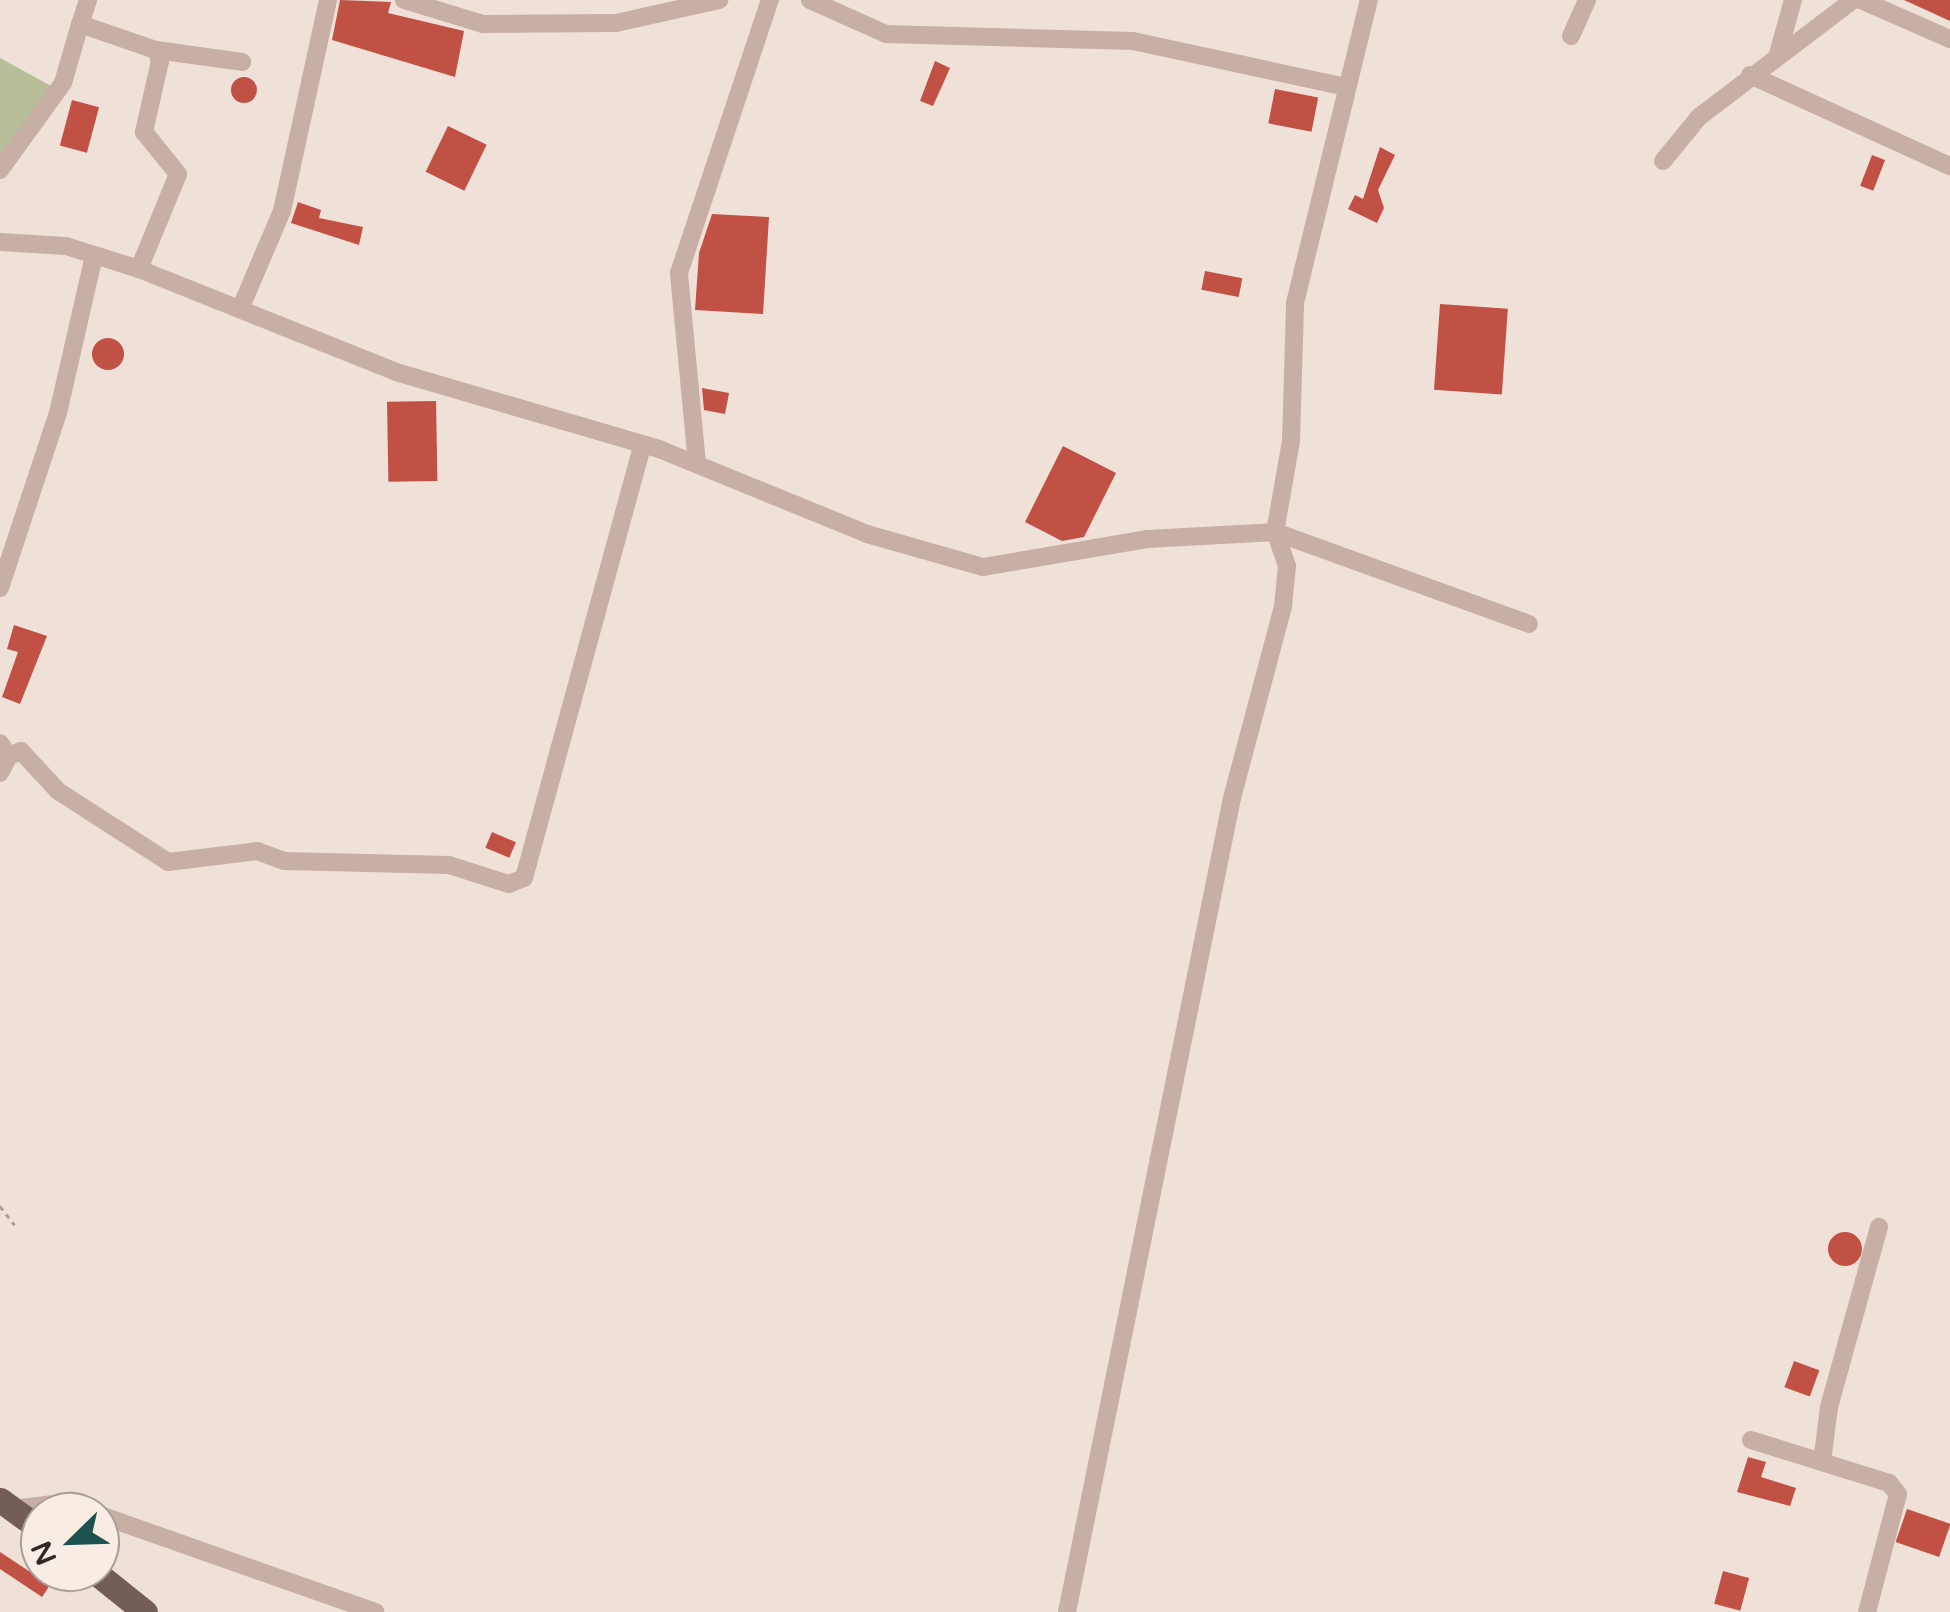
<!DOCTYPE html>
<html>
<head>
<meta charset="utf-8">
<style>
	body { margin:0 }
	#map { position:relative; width:1950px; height:1612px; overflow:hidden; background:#f0e1d8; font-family:"Varela Round",sans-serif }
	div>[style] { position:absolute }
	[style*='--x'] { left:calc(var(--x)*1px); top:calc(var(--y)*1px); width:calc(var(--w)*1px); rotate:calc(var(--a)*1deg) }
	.green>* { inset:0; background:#b7be99 }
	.building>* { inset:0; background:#c15045; transform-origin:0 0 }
	.round { border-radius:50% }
	.path>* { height:2.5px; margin-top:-1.25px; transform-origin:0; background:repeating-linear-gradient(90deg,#b3998f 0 5px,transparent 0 10px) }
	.minor>* { height:18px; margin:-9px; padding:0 9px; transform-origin:9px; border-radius:9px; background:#c7afa5 }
	.primary>* { height:25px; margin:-12.5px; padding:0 12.5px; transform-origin:12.5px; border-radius:12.5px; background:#755d57 }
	span { translate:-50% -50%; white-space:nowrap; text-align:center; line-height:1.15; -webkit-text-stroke:8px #f8ece4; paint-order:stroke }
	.north { position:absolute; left:20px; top:1492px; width:100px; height:100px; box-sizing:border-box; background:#f8ece4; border:2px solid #a99e98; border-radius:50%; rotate:247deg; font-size:28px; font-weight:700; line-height:40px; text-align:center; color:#332826 }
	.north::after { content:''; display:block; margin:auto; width:35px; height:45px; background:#1d524e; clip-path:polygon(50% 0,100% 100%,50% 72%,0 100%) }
</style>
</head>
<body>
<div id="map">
	<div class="green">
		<i style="clip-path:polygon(0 58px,53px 87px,0 157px)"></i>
	</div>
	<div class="building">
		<i style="clip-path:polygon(340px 0,391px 2px,388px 13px,464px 31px,455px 77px,332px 40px)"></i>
		<i style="clip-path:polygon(1904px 0,1950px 0,1950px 21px)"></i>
		<i style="clip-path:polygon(935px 61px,950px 68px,933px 106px,920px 101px)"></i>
		<i class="round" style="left:231px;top:77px;width:26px;height:26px"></i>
		<i style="left:1275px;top:89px;width:44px;height:35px;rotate:11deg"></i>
		<i style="left:72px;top:100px;width:28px;height:47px;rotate:15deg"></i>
		<i style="left:448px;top:126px;width:43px;height:51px;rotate:26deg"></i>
		<i style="clip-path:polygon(1380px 147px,1395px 155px,1378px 190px,1384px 208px,1377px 223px,1348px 209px,1355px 195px,1363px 199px)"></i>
		<i style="left:1872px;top:155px;width:14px;height:33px;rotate:21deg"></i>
		<i style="clip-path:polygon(298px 202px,321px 210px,319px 218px,363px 227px,359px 245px,291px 223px)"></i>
		<i style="clip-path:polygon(712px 214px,769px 217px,763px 314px,695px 310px,699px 253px)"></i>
		<i style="left:1205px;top:271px;width:38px;height:19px;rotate:11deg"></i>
		<i style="left:1440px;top:304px;width:68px;height:86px;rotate:4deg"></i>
		<i class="round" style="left:92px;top:338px;width:32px;height:32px"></i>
		<i style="clip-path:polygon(702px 388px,729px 393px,725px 414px,704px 410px)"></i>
		<i style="left:436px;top:401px;width:80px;height:49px;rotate:89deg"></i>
		<i style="clip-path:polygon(1063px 446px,1116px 473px,1084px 537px,1062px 541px,1025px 522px)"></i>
		<i style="clip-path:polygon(14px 625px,47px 636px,20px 704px,2px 697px,18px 652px,7px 649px)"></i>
		<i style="left:492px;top:832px;width:26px;height:17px;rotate:23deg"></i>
		<i class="round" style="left:1828px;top:1232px;width:34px;height:34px"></i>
		<i style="left:1794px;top:1361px;width:27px;height:28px;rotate:20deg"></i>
		<i style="clip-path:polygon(1748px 1457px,1766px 1462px,1761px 1477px,1796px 1488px,1790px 1506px,1737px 1492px)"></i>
		<i style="left:1907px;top:1509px;width:46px;height:35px;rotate:19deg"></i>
		<i style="clip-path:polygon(0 1552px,50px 1585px,42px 1597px,0 1569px)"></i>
		<i style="left:1723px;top:1571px;width:27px;height:34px;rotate:15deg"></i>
	</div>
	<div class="path">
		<i style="--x:0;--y:1206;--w:24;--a:52"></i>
	</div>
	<div class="minor">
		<i style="--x:88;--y:0;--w:25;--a:108"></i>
		<i style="--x:80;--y:24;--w:80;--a:18.9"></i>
		<i style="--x:156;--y:50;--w:12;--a:70"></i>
		<i style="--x:160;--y:61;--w:73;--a:102.7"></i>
		<i style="--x:144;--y:132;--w:54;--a:51"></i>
		<i style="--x:178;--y:174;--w:103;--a:112.3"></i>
		<i style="--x:404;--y:0;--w:83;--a:16.9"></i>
		<i style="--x:483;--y:24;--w:133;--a:-0.4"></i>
		<i style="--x:616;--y:23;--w:106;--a:-12.6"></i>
		<i style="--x:810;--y:0;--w:83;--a:24.1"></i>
		<i style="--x:886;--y:34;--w:247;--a:1.6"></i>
		<i style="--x:1133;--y:41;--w:218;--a:12.2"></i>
		<i style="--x:1861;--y:0;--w:97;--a:23.7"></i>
		<i style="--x:1571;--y:36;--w:39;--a:-66"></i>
		<i style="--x:156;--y:50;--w:87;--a:7.9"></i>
		<i style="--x:1778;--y:54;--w:56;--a:-74.5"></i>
		<i style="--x:1750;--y:75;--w:220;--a:24.5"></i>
		<i style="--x:1663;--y:161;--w:57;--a:-50.7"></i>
		<i style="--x:1699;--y:117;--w:193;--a:-37.2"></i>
		<i style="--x:0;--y:170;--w:107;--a:-54.1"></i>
		<i style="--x:63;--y:83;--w:61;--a:-73.9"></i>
		<i style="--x:0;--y:242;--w:66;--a:3.5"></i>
		<i style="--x:66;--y:246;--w:77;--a:17.5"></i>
		<i style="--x:139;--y:269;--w:277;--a:21.8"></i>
		<i style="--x:396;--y:372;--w:274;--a:16.3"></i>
		<i style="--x:659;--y:449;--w:225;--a:22.2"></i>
		<i style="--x:867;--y:534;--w:121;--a:15.9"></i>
		<i style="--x:983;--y:567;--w:166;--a:-9.7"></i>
		<i style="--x:1147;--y:539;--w:128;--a:-3.1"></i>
		<i style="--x:1275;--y:532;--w:270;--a:19.9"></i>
		<i style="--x:241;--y:307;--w:104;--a:-66.9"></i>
		<i style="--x:282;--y:211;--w:216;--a:-77.7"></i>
		<i style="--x:697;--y:464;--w:192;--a:-95.4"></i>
		<i style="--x:679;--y:273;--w:288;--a:-71.6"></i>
		<i style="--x:0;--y:588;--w:184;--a:-71.7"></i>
		<i style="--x:58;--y:413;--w:161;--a:-77.1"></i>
		<i style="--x:0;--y:743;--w:16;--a:55"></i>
		<i style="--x:9;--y:756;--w:19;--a:118"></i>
		<i style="--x:9;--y:756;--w:13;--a:-23"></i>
		<i style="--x:21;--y:751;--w:54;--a:47.2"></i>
		<i style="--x:58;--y:791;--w:131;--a:32.8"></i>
		<i style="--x:168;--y:862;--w:90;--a:-7"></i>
		<i style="--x:257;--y:851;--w:29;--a:20"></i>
		<i style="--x:284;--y:861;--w:165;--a:1.4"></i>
		<i style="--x:449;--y:865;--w:63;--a:17.6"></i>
		<i style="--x:509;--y:884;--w:16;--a:-22"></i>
		<i style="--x:524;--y:878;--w:447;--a:-74.7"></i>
		<i style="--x:1751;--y:1440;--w:145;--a:17.3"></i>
		<i style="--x:1889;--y:1483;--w:14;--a:51"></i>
		<i style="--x:1898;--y:1494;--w:122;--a:104.7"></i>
		<i style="--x:1822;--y:1462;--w:55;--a:-82.7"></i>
		<i style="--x:1829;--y:1407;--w:187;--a:-74.5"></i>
		<i style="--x:14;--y:1509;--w:55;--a:-7.3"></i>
		<i style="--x:69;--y:1502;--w:26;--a:23"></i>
		<i style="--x:100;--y:1515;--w:292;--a:19.4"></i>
		<i style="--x:1067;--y:1612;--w:831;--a:-78.54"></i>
		<i style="--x:1232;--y:798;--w:199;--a:-75.1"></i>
		<i style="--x:1283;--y:606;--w:40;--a:-84.3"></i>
		<i style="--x:1287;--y:566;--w:36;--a:-109"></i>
		<i style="--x:1275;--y:532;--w:92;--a:-80"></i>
		<i style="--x:1291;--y:441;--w:138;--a:-88.3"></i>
		<i style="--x:1295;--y:303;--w:312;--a:-76.3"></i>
	</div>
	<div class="primary">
		<i style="--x:0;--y:1500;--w:49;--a:35.9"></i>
		<i style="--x:95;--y:1572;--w:64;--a:38.7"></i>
	</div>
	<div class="north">N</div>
</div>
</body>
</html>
